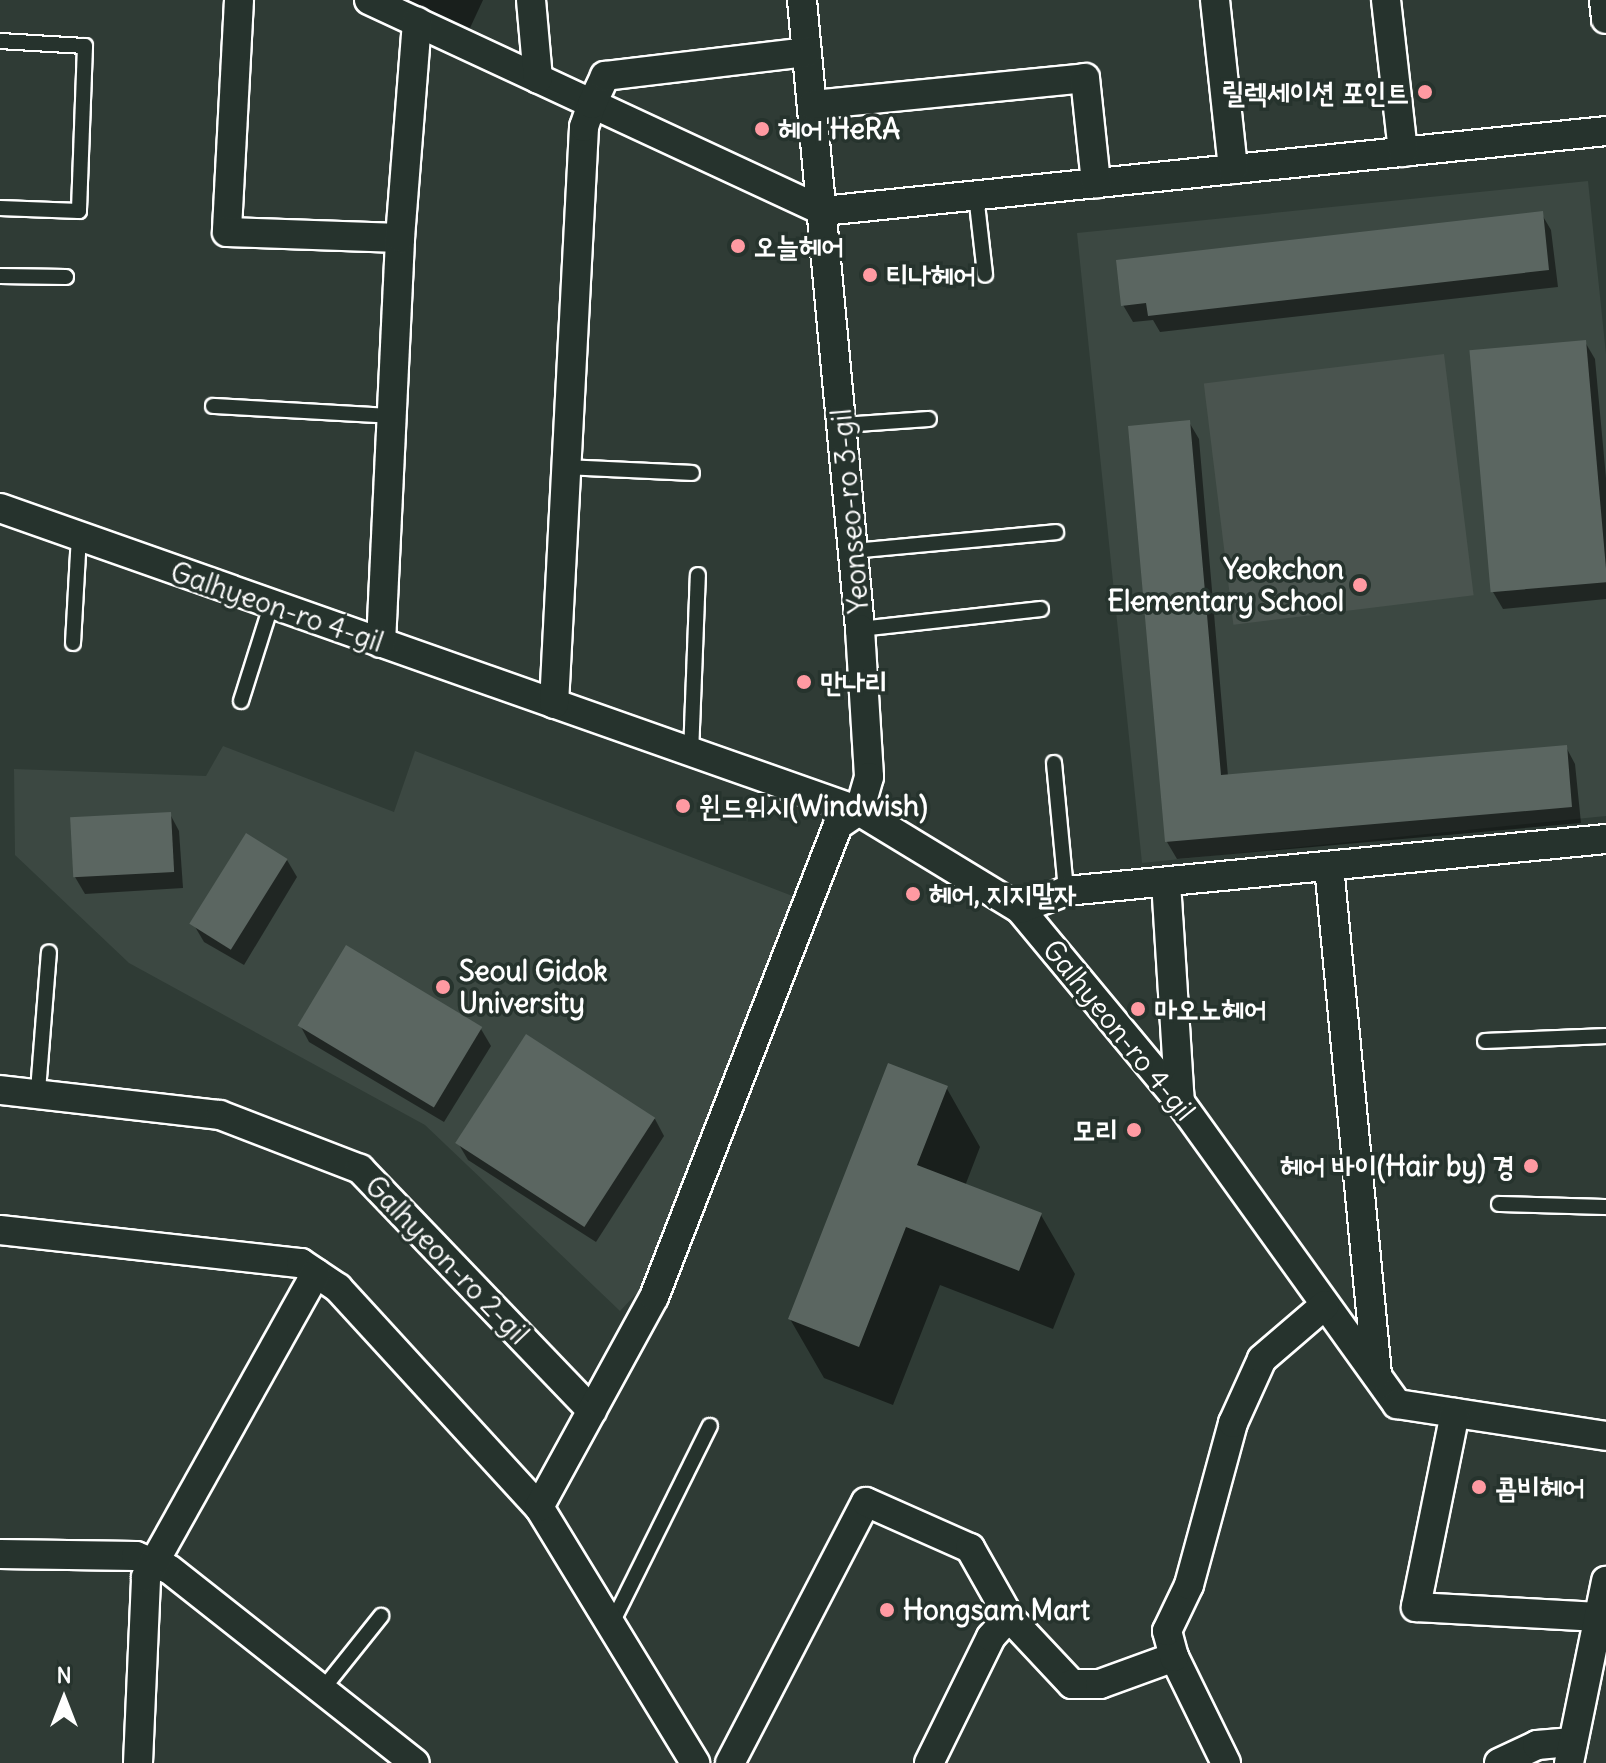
<!DOCTYPE html>
<html>
<head>
<meta charset="utf-8">
<style>
	body { margin:0 }
	#map { position:relative; width:1606px; height:1763px; overflow:hidden; background:#2f3b35; font-family:Delius,"Poor Story",sans-serif }
	div>[style] { position:absolute }
	[style*='--x'] { left:calc(var(--x)*1px); top:calc(var(--y)*1px); width:calc(var(--w)*1px); rotate:calc(var(--a)*1deg) }
	.built>* { inset:0; background:#3c4842 }
	.green>* { inset:0; background:#4a544f; transform-origin:0 0 }
	.shadow>* { inset:0; background:#0007 }
	.building>* { inset:0; background:#5b6661; transform-origin:0 0 }
	.roads { filter:drop-shadow(2px 0 #fff) drop-shadow(-2px 0 #fff) drop-shadow(0 2px #fff) drop-shadow(0 -2px #fff) }
	.service>* { height:14px; margin:-7px; padding:0 7px; transform-origin:7px; border-radius:7px; background:#26332d }
	.minor>* { height:28px; margin:-14px; padding:0 14px; transform-origin:14px; border-radius:14px; background:#26332d }
	.dots>* { width:22px; height:22px; translate:-50% -50%; box-sizing:border-box; border:4px solid #26332d; border-radius:50% }
	span { translate:-50% -50%; white-space:nowrap; text-align:center; line-height:1.15; -webkit-text-stroke:7px #26332d; paint-order:stroke }
	.poi-label { font-size:28px; color:#fff; font-weight:700 }
	.right { translate:-100% -50%; text-align:right }
	.left { translate:0 -50%; text-align:left }
	.street-label { font-size:28px; color:#fff }
	.north { position:absolute; left:24px; top:1659px; width:80px; height:80px; -webkit-text-stroke:6px #26332d; paint-order:stroke; rotate:0deg; font-size:22px; font-weight:700; line-height:32px; text-align:center; color:#fff }
	.north::after { content:''; display:block; margin:auto; width:28px; height:36px; background:#fff; clip-path:polygon(50% 0,100% 100%,50% 72%,0 100%) }
</style>
</head>
<body>
<div id="map">
	<div class="built">
		<i style="clip-path:polygon(1588px 181px,1606px 354px,1606px 816px,1142px 863px,1077px 233px)"></i>
		<i style="clip-path:polygon(223px 746px,394px 812px,415px 751px,795px 897px,638px 1292px,620px 1311px,425px 1125px,129px 963px,15px 855px,14px 769px,206px 776px)"></i>
	</div>
	<div class="green">
		<i style="left:1444px;top:354px;width:243px;height:242px;rotate:83deg"></i>
	</div>
	<div class="shadow">
		<i style="clip-path:polygon(408px 0,483px 0,470px 28px)"></i>
		<i style="clip-path:polygon(1541px 213px,1551px 230px,1558px 287px,1160px 332px,1153px 320px,1133px 322px,1123px 305px)"></i>
		<i style="clip-path:polygon(1585px 342px,1595px 359px,1606px 478px,1606px 599px,1503px 609px,1493px 592px,1472px 352px)"></i>
		<i style="clip-path:polygon(1189px 422px,1199px 439px,1228px 776px,1566px 747px,1575px 764px,1581px 823px,1177px 859px,1167px 842px)"></i>
		<i style="clip-path:polygon(170px 814px,179px 831px,183px 888px,85px 894px,75px 877px)"></i>
		<i style="clip-path:polygon(287px 860px,297px 877px,244px 965px,204px 942px,194px 925px)"></i>
		<i style="clip-path:polygon(300px 1025px,481px 1029px,491px 1046px,444px 1122px,309px 1042px)"></i>
		<i style="clip-path:polygon(946px 1087px,980px 1147px,965px 1186px,1041px 1215px,1075px 1274px,1053px 1329px,940px 1285px,893px 1405px,824px 1378px,790px 1319px)"></i>
		<i style="clip-path:polygon(655px 1119px,664px 1136px,596px 1242px,468px 1160px,458px 1143px)"></i>
	</div>
	<div class="building">
		<i style="clip-path:polygon(1543px 211px,1549px 270px,1148px 316px,1146px 303px,1121px 306px,1116px 260px)"></i>
		<i style="left:1586px;top:340px;width:243px;height:117px;rotate:85deg"></i>
		<i style="clip-path:polygon(1190px 420px,1221px 775px,1567px 745px,1572px 807px,1165px 842px,1128px 426px)"></i>
		<i style="left:171px;top:812px;width:60px;height:101px;rotate:87deg"></i>
		<i style="left:246px;top:833px;width:49px;height:107px;rotate:32deg"></i>
		<i style="left:346px;top:945px;width:159px;height:94px;rotate:31deg"></i>
		<i style="left:526px;top:1034px;width:154px;height:130px;rotate:33deg"></i>
		<i style="clip-path:polygon(888px 1063px,948px 1086px,917px 1165px,1042px 1213px,1019px 1271px,906px 1227px,859px 1347px,788px 1319px)"></i>
	</div>
	<div class="roads">
		<div class="service">
			<i style="--x:0;--y:41;--w:85;--a:3.4"></i>
			<i style="--x:85;--y:46;--w:165;--a:92.1"></i>
			<i style="--x:79;--y:211;--w:79;--a:-177.8"></i>
			<i style="--x:976;--y:195;--w:80;--a:83.5"></i>
			<i style="--x:0;--y:276;--w:66;--a:0.9"></i>
			<i style="--x:213;--y:406;--w:179;--a:3.2"></i>
			<i style="--x:842;--y:425;--w:87;--a:-3.9"></i>
			<i style="--x:566;--y:467;--w:126;--a:2.7"></i>
			<i style="--x:853;--y:551;--w:204;--a:-5.3"></i>
			<i style="--x:860;--y:629;--w:182;--a:-6.3"></i>
			<i style="--x:73;--y:643;--w:106;--a:-86.8"></i>
			<i style="--x:241;--y:701;--w:100;--a:-72.5"></i>
			<i style="--x:691;--y:754;--w:179;--a:-87.8"></i>
			<i style="--x:1054;--y:763;--w:129;--a:84.6"></i>
			<i style="--x:1485;--y:1041;--w:121;--a:-2.4"></i>
			<i style="--x:38;--y:1091;--w:139;--a:-85.5"></i>
			<i style="--x:1499;--y:1204;--w:107;--a:1.6"></i>
			<i style="--x:612;--y:1623;--w:220;--a:-63.6"></i>
			<i style="--x:322;--y:1690;--w:95;--a:-51.4"></i>
		</div>
		<div class="minor">
			<i style="--x:239;--y:0;--w:232;--a:93"></i>
			<i style="--x:227;--y:232;--w:173;--a:2"></i>
			<i style="--x:369;--y:0;--w:501;--a:24.93"></i>
			<i style="--x:823;--y:211;--w:787;--a:-5.83"></i>
			<i style="--x:531;--y:0;--w:79;--a:84.9"></i>
			<i style="--x:802;--y:0;--w:632;--a:84.73"></i>
			<i style="--x:860;--y:629;--w:148;--a:86.5"></i>
			<i style="--x:869;--y:777;--w:35;--a:106"></i>
			<i style="--x:1215;--y:0;--w:170;--a:83.9"></i>
			<i style="--x:1386;--y:0;--w:153;--a:83.6"></i>
			<i style="--x:1604;--y:0;--w:19;--a:84"></i>
			<i style="--x:812;--y:105;--w:274;--a:-5.6"></i>
			<i style="--x:1085;--y:78;--w:106;--a:84"></i>
			<i style="--x:0;--y:508;--w:911;--a:19.43"></i>
			<i style="--x:859;--y:811;--w:188;--a:31.3"></i>
			<i style="--x:1020;--y:909;--w:251;--a:50.3"></i>
			<i style="--x:1180;--y:1102;--w:372;--a:54.3"></i>
			<i style="--x:1397;--y:1404;--w:211;--a:8.7"></i>
			<i style="--x:381;--y:643;--w:405;--a:-87.3"></i>
			<i style="--x:400;--y:238;--w:217;--a:-85.5"></i>
			<i style="--x:554;--y:704;--w:578;--a:-87.02"></i>
			<i style="--x:584;--y:127;--w:24;--a:-71"></i>
			<i style="--x:592;--y:104;--w:31;--a:-65"></i>
			<i style="--x:605;--y:76;--w:203;--a:-6.8"></i>
			<i style="--x:1329;--y:866;--w:511;--a:84.61"></i>
			<i style="--x:1166;--y:882;--w:220;--a:86.4"></i>
			<i style="--x:1020;--y:909;--w:49;--a:-21.4"></i>
			<i style="--x:1066;--y:891;--w:542;--a:-5.5"></i>
			<i style="--x:0;--y:1090;--w:221;--a:6.5"></i>
			<i style="--x:220;--y:1115;--w:150;--a:21.1"></i>
			<i style="--x:360;--y:1169;--w:335;--a:46.2"></i>
			<i style="--x:0;--y:1230;--w:303;--a:6.3"></i>
			<i style="--x:301;--y:1263;--w:45;--a:34"></i>
			<i style="--x:338;--y:1288;--w:297;--a:47.5"></i>
			<i style="--x:539;--y:1507;--w:300;--a:58.6"></i>
			<i style="--x:1455;--y:1413;--w:198;--a:101.4"></i>
			<i style="--x:1416;--y:1607;--w:183;--a:3.1"></i>
			<i style="--x:539;--y:1507;--w:239;--a:-61.3"></i>
			<i style="--x:654;--y:1297;--w:507;--a:-68.7"></i>
			<i style="--x:838;--y:825;--w:25;--a:-34"></i>
			<i style="--x:0;--y:1554;--w:136;--a:0.8"></i>
			<i style="--x:136;--y:1556;--w:35;--a:22"></i>
			<i style="--x:169;--y:1569;--w:313;--a:38.3"></i>
			<i style="--x:138;--y:1763;--w:186;--a:-87.5"></i>
			<i style="--x:146;--y:1577;--w:348;--a:-60.8"></i>
			<i style="--x:730;--y:1763;--w:294;--a:-62.5"></i>
			<i style="--x:866;--y:1502;--w:114;--a:23.9"></i>
			<i style="--x:970;--y:1548;--w:79;--a:60.5"></i>
			<i style="--x:1009;--y:1617;--w:92;--a:46.8"></i>
			<i style="--x:1072;--y:1684;--w:28;--a:0"></i>
			<i style="--x:1100;--y:1684;--w:79;--a:-20"></i>
			<i style="--x:929;--y:1763;--w:140;--a:-63.8"></i>
			<i style="--x:991;--y:1637;--w:27;--a:-48"></i>
			<i style="--x:1226;--y:1763;--w:118;--a:-116.1"></i>
			<i style="--x:1174;--y:1657;--w:27;--a:-105"></i>
			<i style="--x:1167;--y:1631;--w:51;--a:-64.4"></i>
			<i style="--x:1189;--y:1585;--w:168;--a:-74.8"></i>
			<i style="--x:1233;--y:1423;--w:70;--a:-65.6"></i>
			<i style="--x:1262;--y:1359;--w:83;--a:-40.6"></i>
			<i style="--x:1499;--y:1763;--w:42;--a:-25.3"></i>
			<i style="--x:1537;--y:1745;--w:36;--a:-5"></i>
			<i style="--x:1569;--y:1763;--w:186;--a:-78.5"></i>
		</div>
	</div>
	<div class="dots">
		<i style="left:1425px;top:92px;background:#ff9aa2"></i>
		<i style="left:762px;top:129px;background:#ff9aa2"></i>
		<i style="left:738px;top:246px;background:#ff9aa2"></i>
		<i style="left:870px;top:275px;background:#ff9aa2"></i>
		<i style="left:1360px;top:585px;background:#ff9aa2"></i>
		<i style="left:804px;top:682px;background:#ff9aa2"></i>
		<i style="left:683px;top:806px;background:#ff9aa2"></i>
		<i style="left:913px;top:894px;background:#ff9aa2"></i>
		<i style="left:443px;top:987px;background:#ff9aa2"></i>
		<i style="left:1138px;top:1009px;background:#ff9aa2"></i>
		<i style="left:1134px;top:1130px;background:#ff9aa2"></i>
		<i style="left:1531px;top:1166px;background:#ff9aa2"></i>
		<i style="left:1479px;top:1487px;background:#ff9aa2"></i>
		<i style="left:887px;top:1610px;background:#ff9aa2"></i>
	</div>
	<div class="poi-label">
		<span class="right" style="left:1409px;top:92px">릴렉세이션 포인트</span>
		<span class="left" style="left:778px;top:129px">헤어 HeRA</span>
		<span class="left" style="left:754px;top:246px">오늘헤어</span>
		<span class="left" style="left:886px;top:275px">티나헤어</span>
		<span class="right" style="left:1344px;top:585px">Yeokchon<br>Elementary School</span>
		<span class="left" style="left:820px;top:682px">만나리</span>
		<span class="left" style="left:699px;top:806px">윈드위시(Windwish)</span>
		<span class="left" style="left:929px;top:894px">헤어, 지지말자</span>
		<span class="left" style="left:459px;top:987px">Seoul Gidok<br>University</span>
		<span class="left" style="left:1154px;top:1009px">마오노헤어</span>
		<span class="right" style="left:1118px;top:1130px">모리</span>
		<span class="right" style="left:1515px;top:1166px">헤어 바이(Hair by) 경</span>
		<span class="left" style="left:1495px;top:1487px">콤비헤어</span>
		<span class="left" style="left:903px;top:1610px">Hongsam Mart</span>
	</div>
	<div class="street-label">
		<span style="left:850px;top:511px;rotate:-95deg">Yeonseo-ro 3-gil</span>
		<span style="left:277px;top:607px;rotate:19deg">Galhyeon-ro 4-gil</span>
		<span style="left:1119px;top:1030px;rotate:51deg">Galhyeon-ro 4-gil</span>
		<span style="left:447px;top:1260px;rotate:46deg">Galhyeon-ro 2-gil</span>
	</div>
	<div class="north">N</div>
</div>
</body>
</html>
